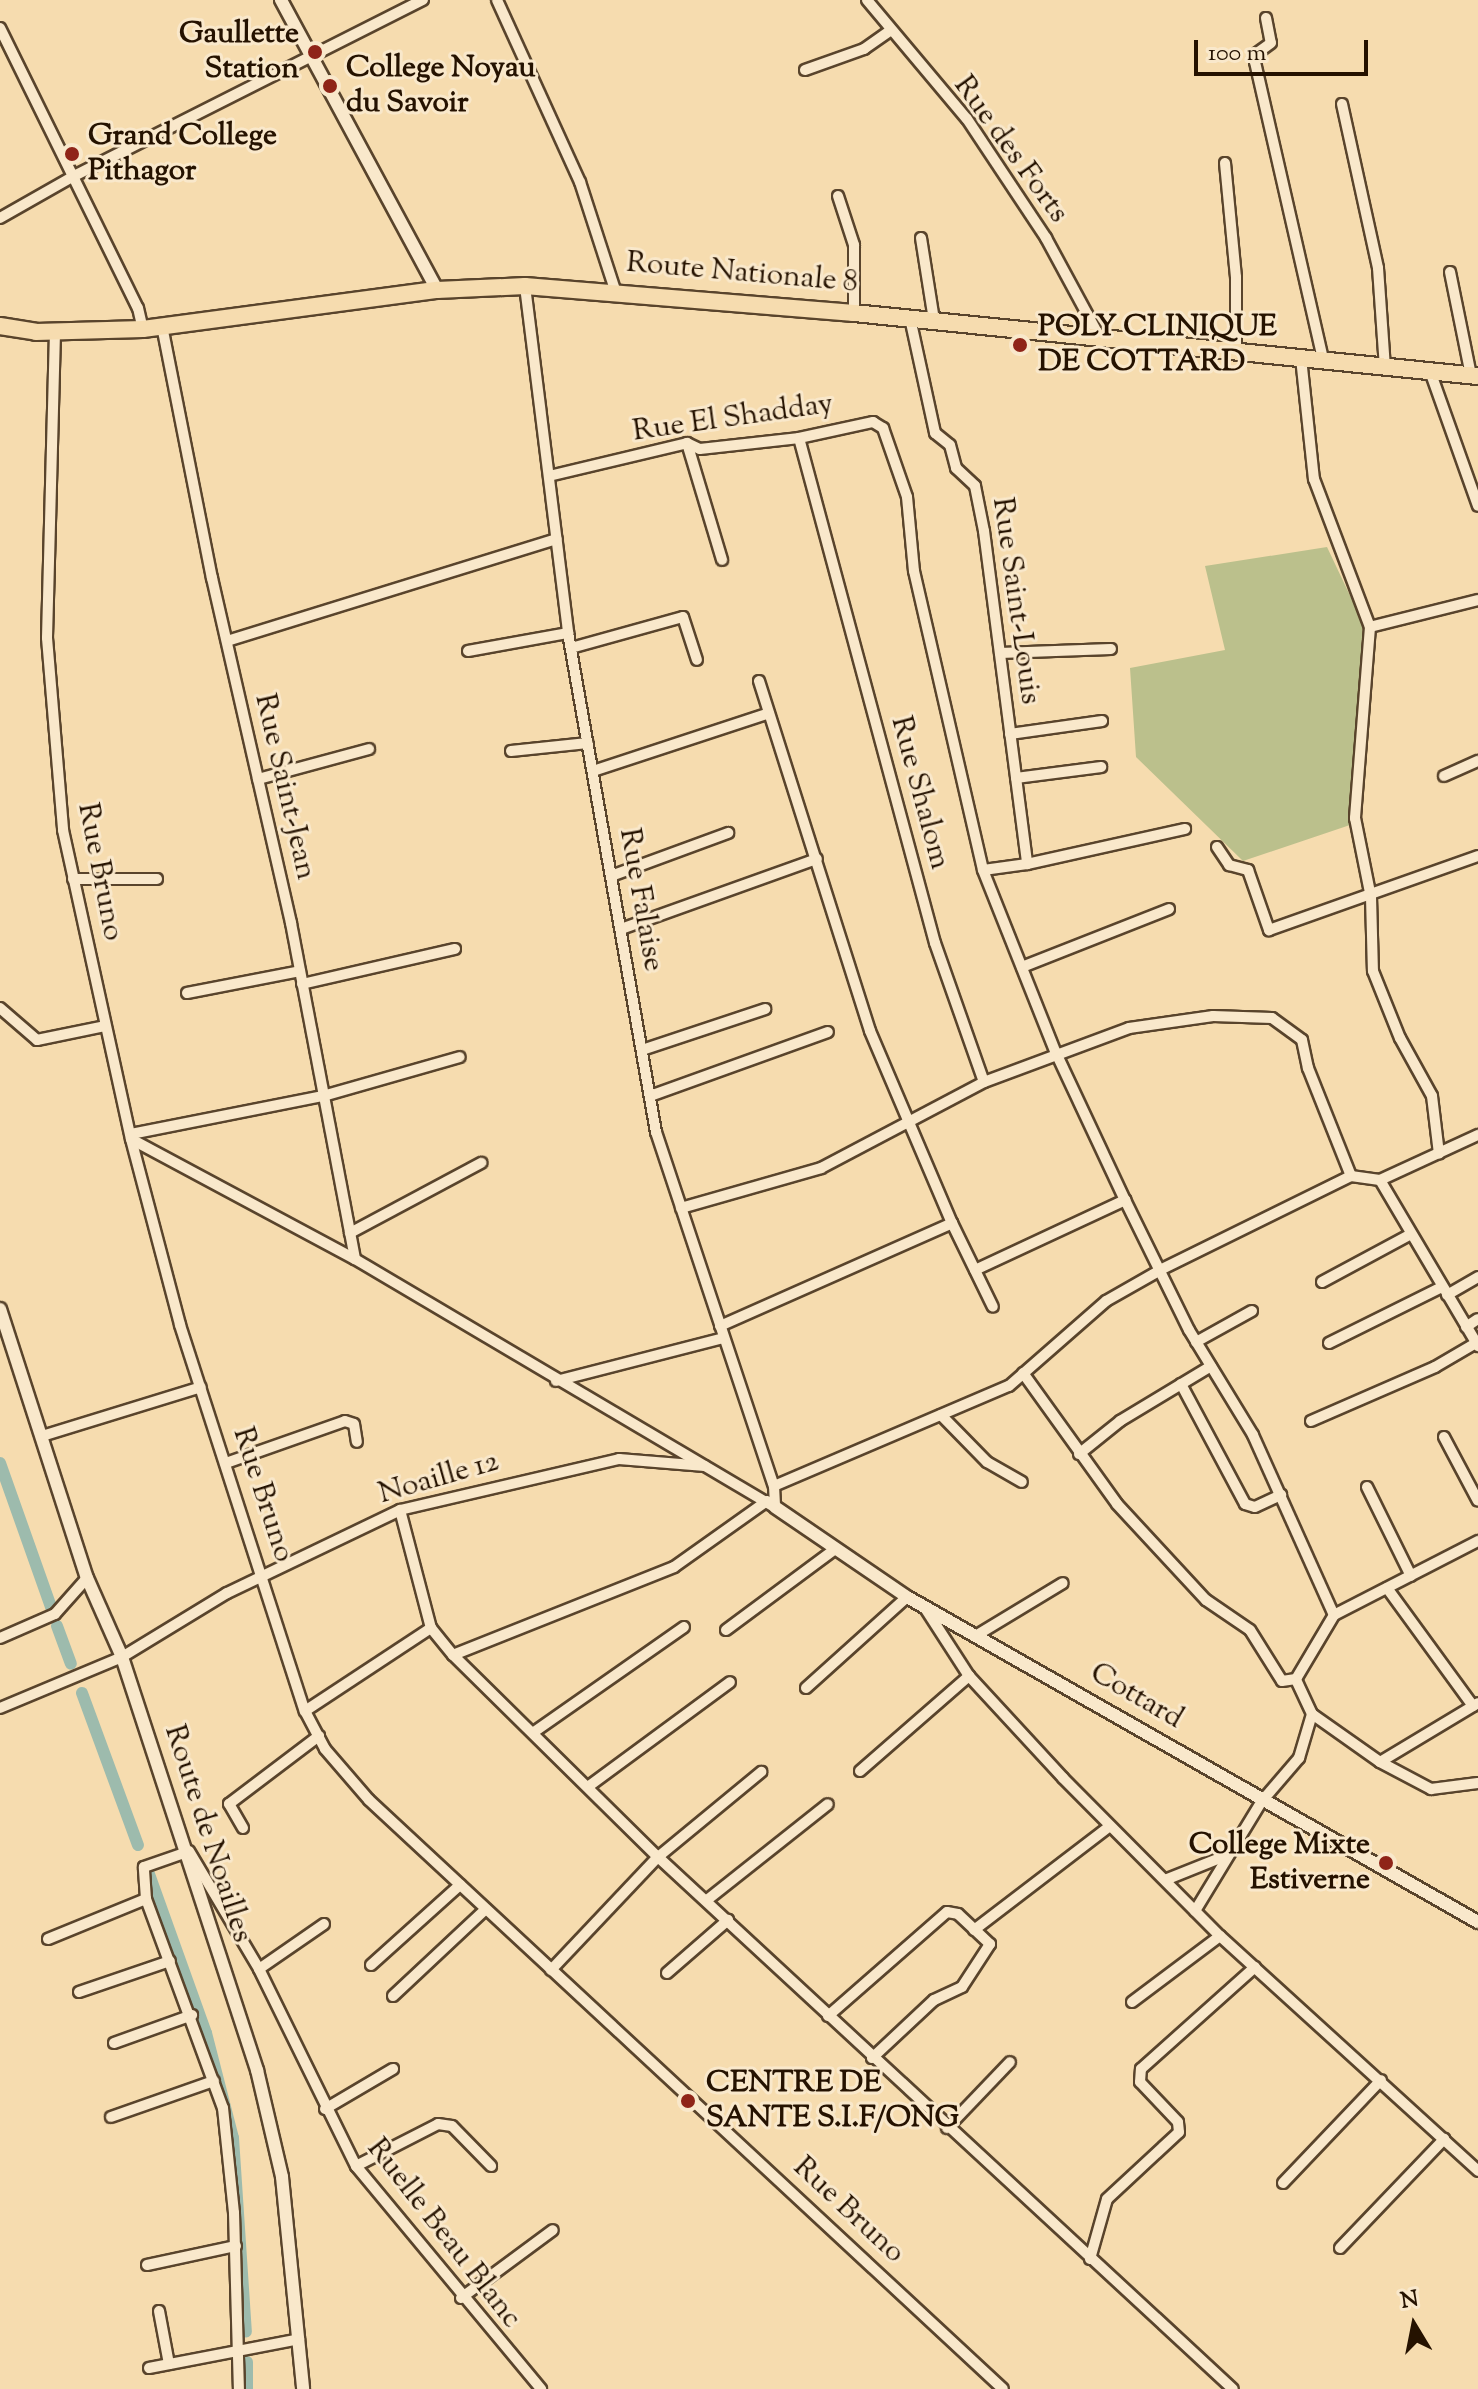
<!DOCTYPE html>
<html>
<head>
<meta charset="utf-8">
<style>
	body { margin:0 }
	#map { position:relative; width:1478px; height:2389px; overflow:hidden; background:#f6dcaf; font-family:"Sorts Mill Goudy",serif }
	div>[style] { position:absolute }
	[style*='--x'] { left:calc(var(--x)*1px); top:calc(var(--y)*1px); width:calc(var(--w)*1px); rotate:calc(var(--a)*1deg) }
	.green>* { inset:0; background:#bbc08c }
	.canal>* { height:12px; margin:-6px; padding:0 6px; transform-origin:6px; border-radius:6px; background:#9dbbad }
	.roads { filter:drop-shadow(2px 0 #59442c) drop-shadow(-2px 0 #59442c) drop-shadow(0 2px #59442c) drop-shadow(0 -2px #59442c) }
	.minor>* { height:10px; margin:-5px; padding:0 5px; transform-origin:5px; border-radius:5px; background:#f9e8cb }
	.tertiary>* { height:12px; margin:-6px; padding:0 6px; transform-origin:6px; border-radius:6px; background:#f9e8cb }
	.primary>* { height:16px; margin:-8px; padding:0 8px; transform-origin:8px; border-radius:8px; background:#f6dcaf }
	.dots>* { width:22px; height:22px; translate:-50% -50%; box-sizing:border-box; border:4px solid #f9e8cb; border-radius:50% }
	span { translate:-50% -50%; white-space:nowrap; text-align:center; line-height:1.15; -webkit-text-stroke:6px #f9e8cb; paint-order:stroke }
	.poi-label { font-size:30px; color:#251200; font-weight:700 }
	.right { translate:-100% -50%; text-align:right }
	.left { translate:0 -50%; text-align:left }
	.street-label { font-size:30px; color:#251200 }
	.north { position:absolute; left:1374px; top:2285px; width:80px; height:80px; -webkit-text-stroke:6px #f9e8cb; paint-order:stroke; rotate:350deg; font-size:22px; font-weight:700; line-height:32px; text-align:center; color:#251200 }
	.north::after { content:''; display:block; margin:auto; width:28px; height:36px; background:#251200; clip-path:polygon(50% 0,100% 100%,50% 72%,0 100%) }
	.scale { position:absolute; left:1194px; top:40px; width:174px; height:36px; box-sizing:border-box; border:4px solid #251200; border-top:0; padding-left:10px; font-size:24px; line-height:28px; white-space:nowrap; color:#251200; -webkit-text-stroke:6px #f9e8cb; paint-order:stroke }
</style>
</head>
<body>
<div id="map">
	<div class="green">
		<i style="clip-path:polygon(1327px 547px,1363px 623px,1350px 825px,1243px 861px,1136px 757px,1130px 668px,1225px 650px,1205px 566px)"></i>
	</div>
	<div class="canal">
		<i style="--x:0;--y:1463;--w:156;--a:70.5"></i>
		<i style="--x:57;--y:1626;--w:40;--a:69.8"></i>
		<i style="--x:82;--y:1693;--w:162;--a:69.8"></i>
		<i style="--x:149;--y:1874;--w:169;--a:70.3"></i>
		<i style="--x:206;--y:2033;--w:108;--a:75.6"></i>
		<i style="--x:233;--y:2138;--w:194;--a:86.2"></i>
		<i style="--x:247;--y:2362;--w:27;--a:90"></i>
	</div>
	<div class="roads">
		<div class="minor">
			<i style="--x:497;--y:0;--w:200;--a:65.5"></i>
			<i style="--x:580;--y:182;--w:114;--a:72"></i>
			<i style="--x:867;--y:0;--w:155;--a:50"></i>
			<i style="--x:967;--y:119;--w:143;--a:56.4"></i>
			<i style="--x:1046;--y:238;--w:114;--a:61.6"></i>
			<i style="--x:1266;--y:18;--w:25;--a:79"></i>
			<i style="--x:1271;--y:43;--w:19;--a:144"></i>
			<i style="--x:1256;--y:54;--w:8;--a:97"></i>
			<i style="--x:1255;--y:62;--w:306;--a:77.1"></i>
			<i style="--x:0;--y:28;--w:312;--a:63.8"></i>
			<i style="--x:138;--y:308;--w:22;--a:77"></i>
			<i style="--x:805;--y:70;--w:63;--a:-19.6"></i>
			<i style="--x:864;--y:49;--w:32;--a:-35"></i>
			<i style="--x:1342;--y:104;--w:168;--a:77.6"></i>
			<i style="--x:1378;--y:268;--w:99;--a:86"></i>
			<i style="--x:1225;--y:163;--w:115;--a:84.5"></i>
			<i style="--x:1236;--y:277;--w:74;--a:90"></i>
			<i style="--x:838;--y:196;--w:52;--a:71.9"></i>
			<i style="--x:854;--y:245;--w:68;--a:90"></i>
			<i style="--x:0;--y:218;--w:85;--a:-29.6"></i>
			<i style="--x:74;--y:176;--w:391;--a:-26.8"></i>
			<i style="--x:921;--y:238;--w:83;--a:81"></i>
			<i style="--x:1450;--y:272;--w:105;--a:78.5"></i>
			<i style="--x:525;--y:286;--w:350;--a:82.9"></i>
			<i style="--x:568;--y:633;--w:507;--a:80"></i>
			<i style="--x:656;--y:1132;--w:373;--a:71.6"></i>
			<i style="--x:774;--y:1486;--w:21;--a:87"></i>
			<i style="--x:910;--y:318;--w:118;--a:77.7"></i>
			<i style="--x:935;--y:433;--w:19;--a:39"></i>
			<i style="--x:950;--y:445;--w:24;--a:75"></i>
			<i style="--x:956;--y:468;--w:26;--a:43"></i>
			<i style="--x:975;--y:486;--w:46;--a:78.7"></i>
			<i style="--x:984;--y:531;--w:336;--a:82.6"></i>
			<i style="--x:1027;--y:864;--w:44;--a:172.2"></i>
			<i style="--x:162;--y:326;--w:257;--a:78.8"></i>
			<i style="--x:212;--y:578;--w:354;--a:77.1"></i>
			<i style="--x:291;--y:923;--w:342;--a:79.2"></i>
			<i style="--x:55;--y:332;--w:306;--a:91.5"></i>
			<i style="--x:47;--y:638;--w:193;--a:85.2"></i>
			<i style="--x:63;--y:830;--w:316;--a:77.6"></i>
			<i style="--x:131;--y:1139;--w:192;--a:75.2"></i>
			<i style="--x:180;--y:1325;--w:406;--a:72.1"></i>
			<i style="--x:305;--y:1711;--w:43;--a:62.2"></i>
			<i style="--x:325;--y:1749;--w:67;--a:49.2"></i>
			<i style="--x:369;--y:1800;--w:865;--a:42.89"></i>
			<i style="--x:1301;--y:358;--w:122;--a:83.9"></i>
			<i style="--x:1314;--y:479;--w:158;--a:69.3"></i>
			<i style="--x:1370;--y:627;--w:192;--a:94.5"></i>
			<i style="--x:1355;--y:818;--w:81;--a:78.6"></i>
			<i style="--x:1371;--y:897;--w:74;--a:88.5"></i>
			<i style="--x:1373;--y:971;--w:72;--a:68.1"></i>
			<i style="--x:1400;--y:1038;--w:66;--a:61.1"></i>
			<i style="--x:1432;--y:1096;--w:58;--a:83.1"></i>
			<i style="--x:1430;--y:371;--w:143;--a:70.4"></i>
			<i style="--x:799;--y:438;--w:523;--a:74.93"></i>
			<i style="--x:935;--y:943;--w:147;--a:70.6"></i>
			<i style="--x:984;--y:1082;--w:155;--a:-20.4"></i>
			<i style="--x:1129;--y:1028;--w:85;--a:-8.1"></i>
			<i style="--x:1213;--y:1016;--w:59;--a:1.9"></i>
			<i style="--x:1272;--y:1018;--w:37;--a:36"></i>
			<i style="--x:1302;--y:1040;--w:29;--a:78"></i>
			<i style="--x:1308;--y:1068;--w:116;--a:68.3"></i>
			<i style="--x:687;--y:443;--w:122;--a:73.3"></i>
			<i style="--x:549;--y:476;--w:142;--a:-13.4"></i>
			<i style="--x:687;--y:443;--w:14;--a:25"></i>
			<i style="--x:700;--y:449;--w:100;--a:-6.3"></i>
			<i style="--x:799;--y:438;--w:76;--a:-12.2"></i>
			<i style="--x:873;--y:422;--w:12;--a:31"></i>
			<i style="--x:883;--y:428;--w:73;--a:70.8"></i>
			<i style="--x:907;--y:497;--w:74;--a:84.6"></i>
			<i style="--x:914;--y:571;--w:307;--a:77"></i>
			<i style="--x:983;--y:870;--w:197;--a:68.3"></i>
			<i style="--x:1056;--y:1053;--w:162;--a:64.9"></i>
			<i style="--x:1125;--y:1200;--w:145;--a:63.8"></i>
			<i style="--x:1189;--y:1330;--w:123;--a:58.6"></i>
			<i style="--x:1253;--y:1435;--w:197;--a:65.8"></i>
			<i style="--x:1334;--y:1615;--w:162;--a:-27.2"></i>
			<i style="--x:1370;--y:627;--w:111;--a:-14"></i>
			<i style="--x:227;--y:641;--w:345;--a:-17.2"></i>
			<i style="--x:571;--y:648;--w:116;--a:-15.5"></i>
			<i style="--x:683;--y:617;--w:45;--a:72"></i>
			<i style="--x:468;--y:651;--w:102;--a:-10.2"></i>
			<i style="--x:1000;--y:653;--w:111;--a:-2.1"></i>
			<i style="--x:759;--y:681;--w:367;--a:72.4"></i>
			<i style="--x:870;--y:1031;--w:209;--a:66.9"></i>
			<i style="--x:1010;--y:734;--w:93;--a:-8"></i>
			<i style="--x:511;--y:751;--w:77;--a:-5.9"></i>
			<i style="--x:593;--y:771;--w:185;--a:-18.2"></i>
			<i style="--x:1444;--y:776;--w:37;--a:-24"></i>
			<i style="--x:1016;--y:778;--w:86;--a:-7.4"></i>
			<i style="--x:258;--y:779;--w:115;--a:-15.1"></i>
			<i style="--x:1217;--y:847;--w:22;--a:56"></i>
			<i style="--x:1229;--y:865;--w:20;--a:15"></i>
			<i style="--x:1248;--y:870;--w:64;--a:70.7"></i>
			<i style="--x:1269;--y:930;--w:222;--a:-19.5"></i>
			<i style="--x:1027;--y:864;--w:162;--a:-12.5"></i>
			<i style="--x:611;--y:876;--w:125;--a:-20.2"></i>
			<i style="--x:73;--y:879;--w:84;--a:0"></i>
			<i style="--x:621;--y:929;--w:208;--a:-19.7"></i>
			<i style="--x:1022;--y:967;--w:158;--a:-21.5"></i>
			<i style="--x:302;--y:984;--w:157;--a:-12.9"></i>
			<i style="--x:187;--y:993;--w:115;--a:-11"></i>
			<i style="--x:0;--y:1008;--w:49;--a:40.9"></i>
			<i style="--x:37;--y:1040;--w:69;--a:-11.6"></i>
			<i style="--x:642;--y:1050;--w:130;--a:-18.4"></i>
			<i style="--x:650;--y:1096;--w:189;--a:-19.8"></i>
			<i style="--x:131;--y:1134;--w:196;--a:-11.2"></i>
			<i style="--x:323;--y:1096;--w:142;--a:-15.9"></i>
			<i style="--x:131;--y:1139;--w:254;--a:28.2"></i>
			<i style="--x:355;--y:1259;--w:488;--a:30.6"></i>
			<i style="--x:1380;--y:1180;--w:193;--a:59.4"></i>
			<i style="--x:681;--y:1208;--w:146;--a:-15.9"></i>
			<i style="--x:821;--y:1168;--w:184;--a:-27.8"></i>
			<i style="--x:350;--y:1233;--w:149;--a:-28.1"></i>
			<i style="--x:975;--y:1270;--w:166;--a:-25"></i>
			<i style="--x:1322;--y:1282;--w:101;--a:-28.3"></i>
			<i style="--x:1447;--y:1295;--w:36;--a:-30"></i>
			<i style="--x:720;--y:1326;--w:254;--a:-23.9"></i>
			<i style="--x:952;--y:1223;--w:93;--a:64"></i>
			<i style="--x:1466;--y:1327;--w:14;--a:-34"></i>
			<i style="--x:1196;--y:1342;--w:64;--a:-29"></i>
			<i style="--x:1329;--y:1343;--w:126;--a:-26.4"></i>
			<i style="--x:1023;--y:1373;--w:161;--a:54.3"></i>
			<i style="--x:1117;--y:1504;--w:131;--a:47.2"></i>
			<i style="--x:1206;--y:1600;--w:53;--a:34.3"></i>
			<i style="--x:1250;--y:1630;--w:60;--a:57.9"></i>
			<i style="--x:1282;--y:1681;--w:14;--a:-8"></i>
			<i style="--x:1296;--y:1679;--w:74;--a:-59.3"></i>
			<i style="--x:556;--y:1381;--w:173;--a:-14.4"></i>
			<i style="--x:1181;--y:1384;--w:136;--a:61.9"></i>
			<i style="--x:1245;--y:1504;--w:10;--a:17"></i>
			<i style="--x:1255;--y:1507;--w:29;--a:-25"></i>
			<i style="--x:941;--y:1415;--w:66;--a:45.6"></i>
			<i style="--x:987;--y:1462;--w:40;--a:29.7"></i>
			<i style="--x:1311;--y:1421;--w:135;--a:-23.5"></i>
			<i style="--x:1435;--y:1367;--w:48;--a:-30.3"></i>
			<i style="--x:42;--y:1436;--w:166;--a:-17.1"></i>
			<i style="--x:1444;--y:1437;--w:72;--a:62"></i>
			<i style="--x:1079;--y:1454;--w:53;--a:-38.8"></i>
			<i style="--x:1120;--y:1421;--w:106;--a:-31.1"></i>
			<i style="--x:226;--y:1463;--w:126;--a:-19.4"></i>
			<i style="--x:345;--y:1421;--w:9;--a:18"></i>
			<i style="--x:354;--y:1424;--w:18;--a:81"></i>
			<i style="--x:774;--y:1486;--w:255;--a:-23.1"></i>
			<i style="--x:1009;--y:1386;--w:129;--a:-41.2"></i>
			<i style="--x:1106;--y:1301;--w:64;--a:-29.7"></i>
			<i style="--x:1162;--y:1269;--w:211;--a:-26.2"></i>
			<i style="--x:1351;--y:1176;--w:29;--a:8"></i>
			<i style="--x:1380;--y:1180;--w:108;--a:-24.7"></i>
			<i style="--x:1367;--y:1487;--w:99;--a:63.7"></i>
			<i style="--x:400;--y:1510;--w:122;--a:75.3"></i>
			<i style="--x:431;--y:1628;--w:35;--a:51"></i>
			<i style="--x:453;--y:1655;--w:288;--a:44.6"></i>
			<i style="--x:658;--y:1857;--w:783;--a:42.78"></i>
			<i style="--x:1387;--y:1588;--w:146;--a:53.9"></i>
			<i style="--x:925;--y:1608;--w:81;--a:57.1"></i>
			<i style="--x:969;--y:1676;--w:139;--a:47.3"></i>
			<i style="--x:1063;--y:1778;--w:223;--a:45.2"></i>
			<i style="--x:1220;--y:1936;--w:349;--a:42.3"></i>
			<i style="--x:726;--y:1630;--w:136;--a:-36.6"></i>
			<i style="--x:977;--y:1635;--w:100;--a:-31.2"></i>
			<i style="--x:0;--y:1638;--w:60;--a:-23.6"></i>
			<i style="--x:55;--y:1614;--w:48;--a:-48.4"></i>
			<i style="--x:453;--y:1655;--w:238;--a:-21.7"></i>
			<i style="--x:674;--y:1567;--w:114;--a:-35.4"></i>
			<i style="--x:806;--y:1688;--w:136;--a:-42"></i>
			<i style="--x:0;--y:1708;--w:132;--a:-22.7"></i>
			<i style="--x:122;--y:1657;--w:123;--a:-31.4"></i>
			<i style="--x:227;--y:1593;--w:192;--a:-25.6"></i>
			<i style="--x:400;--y:1510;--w:225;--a:-13.1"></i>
			<i style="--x:619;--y:1459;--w:86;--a:4.7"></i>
			<i style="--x:305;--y:1711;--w:151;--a:-33.4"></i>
			<i style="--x:1312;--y:1714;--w:83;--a:35.2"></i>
			<i style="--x:1380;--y:1762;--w:58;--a:27.9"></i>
			<i style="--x:1431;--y:1789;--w:47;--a:-7.3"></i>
			<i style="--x:534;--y:1732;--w:183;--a:-35"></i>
			<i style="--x:1380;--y:1762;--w:114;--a:-31"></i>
			<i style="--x:860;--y:1771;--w:145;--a:-41.1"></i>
			<i style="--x:589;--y:1786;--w:175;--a:-36.4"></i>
			<i style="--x:243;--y:1828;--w:28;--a:-120"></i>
			<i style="--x:229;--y:1804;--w:113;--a:-37.1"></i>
			<i style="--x:189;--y:1851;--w:137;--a:59.3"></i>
			<i style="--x:259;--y:1969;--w:220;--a:63.8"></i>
			<i style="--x:356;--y:2166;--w:290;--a:50.3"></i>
			<i style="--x:1165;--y:1880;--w:65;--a:-21.8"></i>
			<i style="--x:146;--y:1899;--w:223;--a:69.8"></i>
			<i style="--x:223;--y:2108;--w:106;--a:84"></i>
			<i style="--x:234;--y:2213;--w:176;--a:88.4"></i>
			<i style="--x:707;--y:1900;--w:154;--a:-38.4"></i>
			<i style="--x:1195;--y:1911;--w:129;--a:-58.7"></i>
			<i style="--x:1262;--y:1801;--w:57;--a:-49.3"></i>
			<i style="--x:1299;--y:1758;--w:46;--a:-73.5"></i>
			<i style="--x:1312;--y:1714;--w:38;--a:-115"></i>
			<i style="--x:974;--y:1930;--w:171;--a:-37.4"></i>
			<i style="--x:48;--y:1939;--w:106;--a:-22.2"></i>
			<i style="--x:146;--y:1899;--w:32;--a:-94"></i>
			<i style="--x:144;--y:1867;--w:46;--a:-19.2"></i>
			<i style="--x:371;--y:1965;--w:120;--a:-42"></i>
			<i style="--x:259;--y:1969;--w:79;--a:-34.7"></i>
			<i style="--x:551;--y:1970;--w:156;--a:-46.6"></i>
			<i style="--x:658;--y:1857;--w:134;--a:-39.5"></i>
			<i style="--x:667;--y:1973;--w:81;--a:-41"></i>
			<i style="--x:79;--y:1992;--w:96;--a:-18.8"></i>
			<i style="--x:393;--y:1996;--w:127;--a:-43.1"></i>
			<i style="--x:1132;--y:2002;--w:110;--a:-36.9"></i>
			<i style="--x:828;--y:2016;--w:158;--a:-41.2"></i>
			<i style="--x:947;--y:1912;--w:11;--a:10"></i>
			<i style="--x:958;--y:1914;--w:44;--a:43.2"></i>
			<i style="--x:990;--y:1944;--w:51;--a:123.1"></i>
			<i style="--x:962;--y:1987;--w:31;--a:155"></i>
			<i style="--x:934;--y:2000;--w:85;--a:136.9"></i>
			<i style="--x:114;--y:2043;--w:83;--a:-19.7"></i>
			<i style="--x:325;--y:2109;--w:79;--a:-30.5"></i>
			<i style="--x:111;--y:2117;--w:109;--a:-19.3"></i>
			<i style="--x:947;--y:2128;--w:91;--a:-46.3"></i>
			<i style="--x:356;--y:2166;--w:92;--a:-27.1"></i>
			<i style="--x:438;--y:2124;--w:14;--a:8"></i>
			<i style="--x:452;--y:2126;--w:56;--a:45.7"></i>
			<i style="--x:1283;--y:2183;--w:142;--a:-46.4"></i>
			<i style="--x:1340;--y:2248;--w:151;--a:-46.3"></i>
			<i style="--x:1090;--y:2259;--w:62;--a:-74.2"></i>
			<i style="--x:1107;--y:2199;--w:98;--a:-42.9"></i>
			<i style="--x:1179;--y:2132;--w:10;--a:-96"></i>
			<i style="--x:1178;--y:2122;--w:55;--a:-133.5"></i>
			<i style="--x:1140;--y:2082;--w:13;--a:-86"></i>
			<i style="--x:1141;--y:2069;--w:153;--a:-41.8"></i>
			<i style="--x:147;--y:2265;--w:91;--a:-12.1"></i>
			<i style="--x:461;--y:2298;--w:114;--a:-36.5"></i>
			<i style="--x:159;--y:2311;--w:54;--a:79.3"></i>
			<i style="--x:149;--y:2368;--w:153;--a:-10.9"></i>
		</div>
		<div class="tertiary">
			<i style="--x:281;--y:0;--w:329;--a:61.7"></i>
			<i style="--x:0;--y:1309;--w:283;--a:72.1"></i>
			<i style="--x:87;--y:1578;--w:86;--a:66.1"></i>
			<i style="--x:122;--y:1657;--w:435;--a:71.9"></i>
			<i style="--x:257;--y:2070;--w:110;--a:76.8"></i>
			<i style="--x:282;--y:2177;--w:213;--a:84.3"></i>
			<i style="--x:775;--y:1507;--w:160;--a:34.3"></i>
			<i style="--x:907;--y:1597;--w:657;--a:29.65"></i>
		</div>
		<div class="primary">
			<i style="--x:0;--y:326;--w:36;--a:9"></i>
			<i style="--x:36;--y:332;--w:107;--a:-1.6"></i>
			<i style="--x:143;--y:329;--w:297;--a:-7.6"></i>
			<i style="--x:437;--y:290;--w:88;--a:-2.6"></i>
			<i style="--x:525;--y:286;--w:330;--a:4.7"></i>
			<i style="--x:854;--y:313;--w:627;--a:5.77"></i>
		</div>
	</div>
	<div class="dots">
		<i style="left:315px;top:52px;background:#8f2418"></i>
		<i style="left:330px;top:86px;background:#8f2418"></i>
		<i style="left:72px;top:154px;background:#8f2418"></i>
		<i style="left:1020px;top:345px;background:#8f2418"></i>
		<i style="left:1386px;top:1863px;background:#8f2418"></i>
		<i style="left:688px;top:2101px;background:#8f2418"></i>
	</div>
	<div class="poi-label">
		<span class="right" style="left:299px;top:52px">Gaullette<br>Station</span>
		<span class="left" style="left:346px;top:86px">College Noyau<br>du Savoir</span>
		<span class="left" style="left:88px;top:154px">Grand College<br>Pithagor</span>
		<span class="left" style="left:1038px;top:345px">POLY CLINIQUE<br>DE COTTARD</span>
		<span class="right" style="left:1370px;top:1863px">College Mixte<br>Estiverne</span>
		<span class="left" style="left:706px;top:2101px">CENTRE DE<br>SANTE S.I.F/ONG</span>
	</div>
	<div class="street-label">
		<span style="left:1010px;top:150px;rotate:54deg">Rue des Forts</span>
		<span style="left:742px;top:274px;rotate:5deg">Route Nationale 8</span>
		<span style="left:733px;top:419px;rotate:-8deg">Rue El Shadday</span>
		<span style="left:1015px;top:601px;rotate:82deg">Rue Saint-Louis</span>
		<span style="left:284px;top:787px;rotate:77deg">Rue Saint-Jean</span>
		<span style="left:919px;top:793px;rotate:75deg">Rue Shalom</span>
		<span style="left:99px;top:872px;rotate:79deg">Rue Bruno</span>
		<span style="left:640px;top:900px;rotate:80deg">Rue Falaise</span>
		<span style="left:439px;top:1479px;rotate:-16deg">Noaille 12</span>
		<span style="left:262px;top:1495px;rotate:72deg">Rue Bruno</span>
		<span style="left:1136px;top:1697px;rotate:30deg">Cottard</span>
		<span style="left:207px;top:1834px;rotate:72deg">Route de Noailles</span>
		<span style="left:848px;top:2211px;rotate:43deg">Rue Bruno</span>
		<span style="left:443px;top:2234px;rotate:52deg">Ruelle Beau Blanc</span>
	</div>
	<div class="north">N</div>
	<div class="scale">100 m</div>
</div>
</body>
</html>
